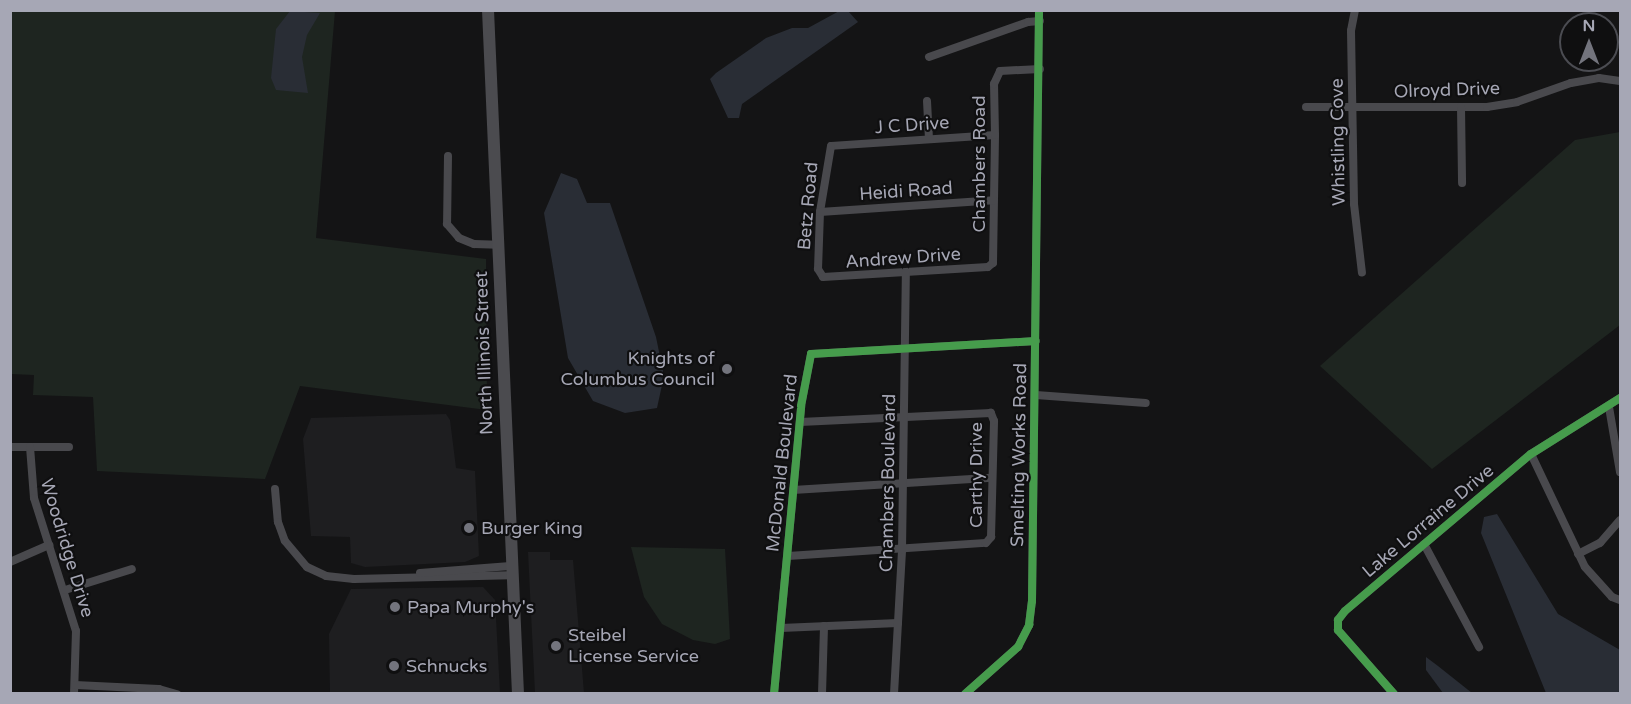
<!DOCTYPE html>
<html>
<head>
<meta charset="utf-8">
<style>
	body { margin:0 }
	#map { position:relative; width:1631px; height:704px; overflow:hidden; background:#141415; font-family:"Varela Round",sans-serif }
	div>[style] { position:absolute }
	[style*='--x'] { left:calc(var(--x)*1px); top:calc(var(--y)*1px); width:calc(var(--w)*1px); rotate:calc(var(--a)*1deg) }
	.built>* { inset:0; background:#1e1e20 }
	.green>* { inset:0; background:#1e2520 }
	.water>* { inset:0; background:#292d35 }
	.minor>* { height:8px; margin:-4px; padding:0 4px; transform-origin:4px; border-radius:4px; background:#49494d }
	.primary>* { height:12px; margin:-6px; padding:0 6px; transform-origin:6px; border-radius:6px; background:#4b4b4f }
	.cycleway>* { height:8px; margin:-4px; padding:0 4px; transform-origin:4px; border-radius:4px; background:#469c4c }
	.dots>* { width:16px; height:16px; translate:-50% -50%; box-sizing:border-box; border:3px solid #0f0f10; border-radius:50% }
	span { translate:-50% -50%; white-space:nowrap; text-align:center; line-height:1.15; -webkit-text-stroke:4.5px #0f0f10; paint-order:stroke }
	.street-label { font-size:18px; color:#a6a7b5 }
	.poi-label { font-size:18px; color:#a6a7b5 }
	.right { translate:-100% -50%; text-align:right }
	.left { translate:0 -50%; text-align:left }
	.frame { position:absolute; inset:0; border:12px solid #a6a7b5; pointer-events:none }
	.north { position:absolute; left:1559px; top:12px; width:60px; height:60px; box-sizing:border-box; background:#0f0f10; border:2px solid #4b4c52; border-radius:50%; rotate:0deg; font-size:16px; font-weight:700; line-height:24px; text-align:center; color:#a6a7b5 }
	.north::after { content:''; display:block; margin:auto; width:21px; height:27px; background:#73747d; clip-path:polygon(50% 0,100% 100%,50% 72%,0 100%) }
</style>
</head>
<body>
<div id="map">
	<div class="built">
		<i style="clip-path:polygon(446px 414px,450px 420px,456px 468px,475px 471px,479px 556px,465px 562px,365px 567px,351px 563px,350px 537px,311px 536px,303px 439px,311px 418px)"></i>
		<i style="clip-path:polygon(528px 552px,550px 552px,550px 560px,573px 560px,584px 693px,535px 693px)"></i>
		<i style="clip-path:polygon(483px 587px,495px 600px,500px 693px,330px 693px,329px 634px,351px 589px)"></i>
	</div>
	<div class="green">
		<i style="clip-path:polygon(11px 11px,335px 11px,316px 238px,486px 259px,487px 410px,300px 386px,265px 479px,97px 471px,93px 397px,33px 395px,34px 375px,11px 374px)"></i>
		<i style="clip-path:polygon(1620px 132px,1620px 325px,1432px 469px,1320px 366px,1575px 140px)"></i>
		<i style="clip-path:polygon(631px 547px,725px 549px,730px 639px,715px 644px,693px 640px,662px 624px,644px 597px)"></i>
	</div>
	<div class="water">
		<i style="clip-path:polygon(841px 10px,848px 11px,858px 22px,742px 104px,739px 118px,728px 118px,710px 79px,716px 73px,766px 38px,792px 28px,808px 28px)"></i>
		<i style="clip-path:polygon(290px 11px,320px 13px,307px 35px,302px 57px,308px 93px,276px 90px,271px 78px,276px 29px)"></i>
		<i style="clip-path:polygon(561px 173px,577px 179px,587px 203px,610px 203px,656px 337px,664px 376px,657px 408px,625px 413px,593px 401px,568px 358px,544px 213px)"></i>
		<i style="clip-path:polygon(1497px 514px,1558px 614px,1620px 650px,1620px 693px,1546px 693px,1481px 533px,1484px 517px)"></i>
		<i style="clip-path:polygon(1426px 657px,1438px 666px,1472px 693px,1443px 693px,1426px 670px)"></i>
	</div>
	<div class="minor">
		<i style="--x:1355;--y:10;--w:21;--a:101"></i>
		<i style="--x:1351;--y:31;--w:173;--a:89"></i>
		<i style="--x:1354;--y:204;--w:69;--a:83.4"></i>
		<i style="--x:929;--y:57;--w:105;--a:-19.5"></i>
		<i style="--x:1028;--y:22;--w:12;--a:-5"></i>
		<i style="--x:927;--y:101;--w:38;--a:87"></i>
		<i style="--x:1306;--y:107;--w:181;--a:0"></i>
		<i style="--x:1487;--y:107;--w:30;--a:-9"></i>
		<i style="--x:1517;--y:102;--w:57;--a:-19.4"></i>
		<i style="--x:1571;--y:83;--w:28;--a:-10"></i>
		<i style="--x:1599;--y:78;--w:21;--a:8"></i>
		<i style="--x:1461;--y:107;--w:76;--a:89.2"></i>
		<i style="--x:995;--y:135;--w:164;--a:176.2"></i>
		<i style="--x:831;--y:146;--w:67;--a:99.5"></i>
		<i style="--x:820;--y:212;--w:57;--a:92"></i>
		<i style="--x:818;--y:269;--w:9;--a:58"></i>
		<i style="--x:823;--y:277;--w:165;--a:-3.5"></i>
		<i style="--x:988;--y:267;--w:6;--a:-39"></i>
		<i style="--x:993;--y:263;--w:128;--a:-89.1"></i>
		<i style="--x:995;--y:135;--w:51;--a:-91.1"></i>
		<i style="--x:994;--y:84;--w:14;--a:-65"></i>
		<i style="--x:1000;--y:71;--w:40;--a:-2.9"></i>
		<i style="--x:448;--y:156;--w:68;--a:90.8"></i>
		<i style="--x:447;--y:224;--w:18;--a:49"></i>
		<i style="--x:459;--y:238;--w:16;--a:22"></i>
		<i style="--x:474;--y:244;--w:24;--a:2"></i>
		<i style="--x:820;--y:212;--w:174;--a:-3.9"></i>
		<i style="--x:1036;--y:395;--w:110;--a:4.2"></i>
		<i style="--x:1609;--y:407;--w:66;--a:80.4"></i>
		<i style="--x:10;--y:447;--w:59;--a:0"></i>
		<i style="--x:30;--y:447;--w:51;--a:85.5"></i>
		<i style="--x:34;--y:498;--w:139;--a:72.5"></i>
		<i style="--x:76;--y:631;--w:63;--a:91.8"></i>
		<i style="--x:1531;--y:454;--w:125;--a:64.5"></i>
		<i style="--x:1585;--y:567;--w:40;--a:48"></i>
		<i style="--x:1612;--y:597;--w:9;--a:21"></i>
		<i style="--x:275;--y:489;--w:33;--a:85"></i>
		<i style="--x:278;--y:522;--w:20;--a:70"></i>
		<i style="--x:285;--y:541;--w:34;--a:50"></i>
		<i style="--x:307;--y:567;--w:21;--a:25"></i>
		<i style="--x:326;--y:576;--w:28;--a:6"></i>
		<i style="--x:354;--y:579;--w:159;--a:-1.4"></i>
		<i style="--x:793;--y:490;--w:199;--a:-3.5"></i>
		<i style="--x:1424;--y:544;--w:117;--a:61.9"></i>
		<i style="--x:1578;--y:554;--w:25;--a:-27"></i>
		<i style="--x:1600;--y:543;--w:30;--a:-49"></i>
		<i style="--x:788;--y:556;--w:198;--a:-3.8"></i>
		<i style="--x:986;--y:543;--w:8;--a:-50"></i>
		<i style="--x:991;--y:537;--w:116;--a:-88.5"></i>
		<i style="--x:994;--y:421;--w:9;--a:-111"></i>
		<i style="--x:991;--y:413;--w:191;--a:177.3"></i>
		<i style="--x:10;--y:562;--w:43;--a:-23.6"></i>
		<i style="--x:420;--y:573;--w:92;--a:-4.4"></i>
		<i style="--x:65;--y:590;--w:70;--a:-17.4"></i>
		<i style="--x:781;--y:628;--w:117;--a:-2.4"></i>
		<i style="--x:75;--y:685;--w:84;--a:2.7"></i>
		<i style="--x:159;--y:689;--w:19;--a:16"></i>
		<i style="--x:774;--y:694;--w:289;--a:-84.6"></i>
		<i style="--x:801;--y:406;--w:53;--a:-79.1"></i>
		<i style="--x:811;--y:354;--w:225;--a:-3.3"></i>
		<i style="--x:822;--y:694;--w:68;--a:-88.3"></i>
		<i style="--x:894;--y:694;--w:144;--a:-86.8"></i>
		<i style="--x:902;--y:550;--w:277;--a:-89.2"></i>
		<i style="--x:965;--y:694;--w:71;--a:-41.6"></i>
		<i style="--x:1018;--y:647;--w:25;--a:-63"></i>
		<i style="--x:1029;--y:625;--w:24;--a:-83"></i>
		<i style="--x:1032;--y:601;--w:591;--a:-89.32"></i>
		<i style="--x:1394;--y:694;--w:85;--a:-131.2"></i>
		<i style="--x:1338;--y:630;--w:10;--a:-90"></i>
		<i style="--x:1338;--y:620;--w:11;--a:-52"></i>
		<i style="--x:1345;--y:611;--w:243;--a:-40.2"></i>
		<i style="--x:1531;--y:454;--w:105;--a:-32.2"></i>
	</div>
	<div class="primary">
		<i style="--x:488;--y:10;--w:685;--a:87.49"></i>
	</div>
	<div class="cycleway">
		<i style="--x:774;--y:694;--w:289;--a:-84.6"></i>
		<i style="--x:801;--y:406;--w:53;--a:-79.1"></i>
		<i style="--x:811;--y:354;--w:225;--a:-3.3"></i>
		<i style="--x:965;--y:694;--w:71;--a:-41.6"></i>
		<i style="--x:1018;--y:647;--w:25;--a:-63"></i>
		<i style="--x:1029;--y:625;--w:24;--a:-83"></i>
		<i style="--x:1032;--y:601;--w:591;--a:-89.32"></i>
		<i style="--x:1394;--y:694;--w:85;--a:-131.2"></i>
		<i style="--x:1338;--y:630;--w:10;--a:-90"></i>
		<i style="--x:1338;--y:620;--w:11;--a:-52"></i>
		<i style="--x:1345;--y:611;--w:243;--a:-40.2"></i>
		<i style="--x:1531;--y:454;--w:105;--a:-32.2"></i>
	</div>
	<div class="dots">
		<i style="left:727px;top:369px;background:#73747d"></i>
		<i style="left:469px;top:528px;background:#73747d"></i>
		<i style="left:395px;top:607px;background:#73747d"></i>
		<i style="left:556px;top:646px;background:#73747d"></i>
		<i style="left:394px;top:666px;background:#73747d"></i>
	</div>
	<div class="street-label">
		<span style="left:1447px;top:90px;rotate:-2deg">Olroyd Drive</span>
		<span style="left:912px;top:125px;rotate:-4deg">J C Drive</span>
		<span style="left:1338px;top:142px;rotate:-91deg">Whistling Cove</span>
		<span style="left:979px;top:164px;rotate:-90deg">Chambers Road</span>
		<span style="left:906px;top:191px;rotate:-4deg">Heidi Road</span>
		<span style="left:808px;top:206px;rotate:-85deg">Betz Road</span>
		<span style="left:903px;top:258px;rotate:-4deg">Andrew Drive</span>
		<span style="left:484px;top:353px;rotate:-92deg">North Illinois Street</span>
		<span style="left:1019px;top:455px;rotate:-89deg">Smelting Works Road</span>
		<span style="left:782px;top:463px;rotate:-84deg">McDonald Boulevard</span>
		<span style="left:976px;top:475px;rotate:-90deg">Carthy Drive</span>
		<span style="left:888px;top:483px;rotate:-89deg">Chambers Boulevard</span>
		<span style="left:1428px;top:521px;rotate:-40deg">Lake Lorraine Drive</span>
		<span style="left:67px;top:548px;rotate:73deg">Woodridge Drive</span>
	</div>
	<div class="poi-label">
		<span class="right" style="left:715px;top:369px">Knights of<br>Columbus Council</span>
		<span class="left" style="left:481px;top:528px">Burger King</span>
		<span class="left" style="left:407px;top:607px">Papa Murphy's</span>
		<span class="left" style="left:568px;top:646px">Steibel<br>License Service</span>
		<span class="left" style="left:406px;top:666px">Schnucks</span>
	</div>
	<div class="frame"></div>
	<div class="north">N</div>
</div>
</body>
</html>
